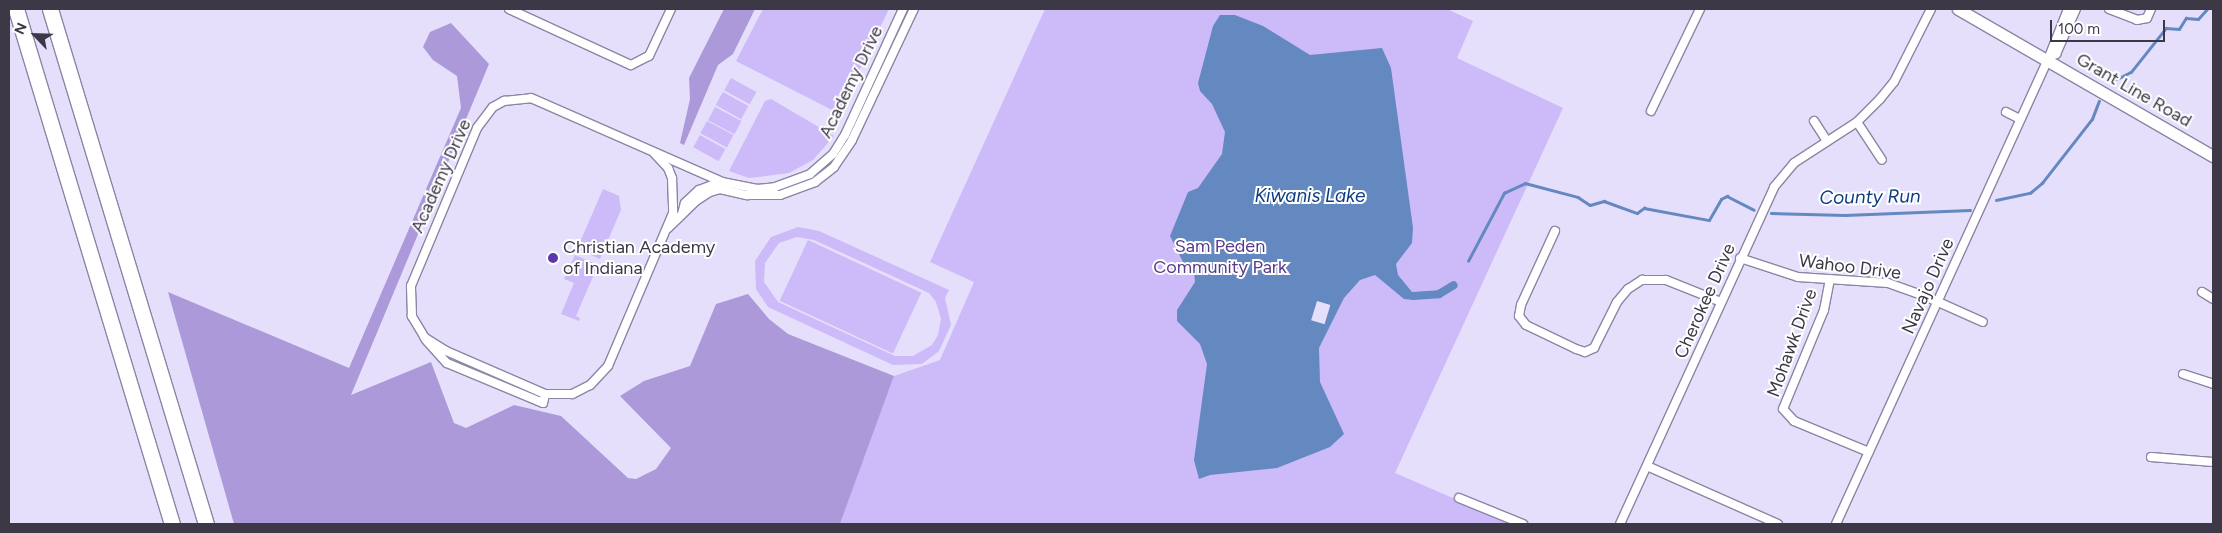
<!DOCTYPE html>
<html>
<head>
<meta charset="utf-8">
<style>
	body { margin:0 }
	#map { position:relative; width:2222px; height:533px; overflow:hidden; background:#e6dffc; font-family:Figtree,sans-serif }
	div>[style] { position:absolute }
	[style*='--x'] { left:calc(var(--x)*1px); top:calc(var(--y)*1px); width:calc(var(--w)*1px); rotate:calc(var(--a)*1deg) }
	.green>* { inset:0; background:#ccbaf9; transform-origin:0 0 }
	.forest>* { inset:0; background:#ac99da }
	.water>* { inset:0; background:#6488c0 }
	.pier>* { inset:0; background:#e6dffc; transform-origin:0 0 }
	.stream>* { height:2.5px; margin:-1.25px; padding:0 1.25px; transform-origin:1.25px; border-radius:1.25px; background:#6488c0 }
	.canal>* { height:8px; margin:-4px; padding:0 4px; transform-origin:4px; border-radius:4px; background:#6488c0 }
	.roads { filter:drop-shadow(1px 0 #8d84a4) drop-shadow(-1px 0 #8d84a4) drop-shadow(0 1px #8d84a4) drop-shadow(0 -1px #8d84a4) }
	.street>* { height:8px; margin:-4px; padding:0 4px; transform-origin:4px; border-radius:4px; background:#fff }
	.secondary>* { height:11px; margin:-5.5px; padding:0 5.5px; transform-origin:5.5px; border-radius:5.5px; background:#fff }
	.highway>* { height:15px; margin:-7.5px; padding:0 7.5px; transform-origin:7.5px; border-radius:7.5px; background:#fff }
	.dots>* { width:14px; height:14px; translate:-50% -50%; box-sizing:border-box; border:2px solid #fff; border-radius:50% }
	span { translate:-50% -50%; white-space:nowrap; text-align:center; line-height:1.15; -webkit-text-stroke:4px #fff; paint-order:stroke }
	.street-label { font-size:18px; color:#3c3846 }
	.park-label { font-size:18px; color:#573b89 }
	.poi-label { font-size:18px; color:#3c3846 }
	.left { translate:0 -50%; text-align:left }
	.water-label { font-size:19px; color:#0e3c80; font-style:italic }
	.frame { position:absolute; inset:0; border:10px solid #3c3846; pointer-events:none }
	.north { position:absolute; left:10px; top:10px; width:50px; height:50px; -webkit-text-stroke:4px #fff; paint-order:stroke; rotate:294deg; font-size:14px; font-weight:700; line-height:20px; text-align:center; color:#3c3846 }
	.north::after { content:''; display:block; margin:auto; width:18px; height:22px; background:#3c3846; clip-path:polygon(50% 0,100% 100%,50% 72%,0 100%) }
	.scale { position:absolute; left:2050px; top:20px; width:115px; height:22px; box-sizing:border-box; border:2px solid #3c3846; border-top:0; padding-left:6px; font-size:15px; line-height:18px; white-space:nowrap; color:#3c3846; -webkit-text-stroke:4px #fff; paint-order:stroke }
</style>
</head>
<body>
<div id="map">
	<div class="green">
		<i style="clip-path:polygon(763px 9px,889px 9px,841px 108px,834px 111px,736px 61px)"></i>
		<i style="clip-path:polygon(1045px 9px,1447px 9px,1473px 21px,1457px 58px,1563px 108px,1395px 473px,1513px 524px,840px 524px,894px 376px,940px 360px,974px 282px,930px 262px)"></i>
		<i style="left:731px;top:78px;width:29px;height:14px;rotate:29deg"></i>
		<i style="left:723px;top:92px;width:29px;height:15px;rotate:29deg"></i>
		<i style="clip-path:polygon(771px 99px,834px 136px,813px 160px,789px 173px,749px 178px,729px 171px,765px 101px)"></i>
		<i style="left:715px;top:107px;width:30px;height:15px;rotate:28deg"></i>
		<i style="left:707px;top:121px;width:30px;height:14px;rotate:28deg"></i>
		<i style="left:700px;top:135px;width:29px;height:14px;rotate:29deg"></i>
		<i style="clip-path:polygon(603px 189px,619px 196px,621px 210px,600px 259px,577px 249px)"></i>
		<i style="clip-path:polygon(evenodd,798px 227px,819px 231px,949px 290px,945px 298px,951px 325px,939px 351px,922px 364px,893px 365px,768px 307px,756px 289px,755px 261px,771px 237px,798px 227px,797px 237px,814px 240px,929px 293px,936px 302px,941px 319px,938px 335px,932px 345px,913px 356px,895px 356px,778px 302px,764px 282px,765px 263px,779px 243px,797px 237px)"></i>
		<i style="left:808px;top:240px;width:125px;height:67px;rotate:25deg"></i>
		<i style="clip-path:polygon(575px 255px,598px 265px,576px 316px,580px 318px,579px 321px,561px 314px,574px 283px,564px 279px)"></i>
	</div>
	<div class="forest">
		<i style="clip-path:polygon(724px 9px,755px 9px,733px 54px,718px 65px,684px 145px,680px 143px,690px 99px,689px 78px)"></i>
		<i style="clip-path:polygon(451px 23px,489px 64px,351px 395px,431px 362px,454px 423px,466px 428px,514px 405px,561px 416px,628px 478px,636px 479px,656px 469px,671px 448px,620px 396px,644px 381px,690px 366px,716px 304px,748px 294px,769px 319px,788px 334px,894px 376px,840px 524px,234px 524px,168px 292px,349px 368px,461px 108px,457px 76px,433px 60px,423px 47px,430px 32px)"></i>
	</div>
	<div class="water">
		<i style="clip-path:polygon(1220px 15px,1235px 15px,1263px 26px,1310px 55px,1382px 48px,1391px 68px,1413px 228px,1412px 243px,1396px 264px,1398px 275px,1412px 292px,1414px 300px,1404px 299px,1375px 275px,1360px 280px,1344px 298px,1319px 348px,1320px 382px,1344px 434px,1330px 447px,1277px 468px,1210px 475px,1199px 479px,1194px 460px,1207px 364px,1200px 344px,1177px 321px,1177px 310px,1195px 282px,1194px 271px,1185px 266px,1170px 236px,1188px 192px,1198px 188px,1222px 154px,1225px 132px,1212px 104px,1200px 91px,1198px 83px,1213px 26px)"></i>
	</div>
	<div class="pier">
		<i style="left:1317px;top:301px;width:14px;height:20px;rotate:17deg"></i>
	</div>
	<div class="stream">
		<i style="--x:2111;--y:82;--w:22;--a:-27"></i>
		<i style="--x:2131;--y:72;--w:56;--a:-51.5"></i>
		<i style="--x:2166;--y:28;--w:13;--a:4"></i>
		<i style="--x:2179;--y:29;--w:13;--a:-58"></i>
		<i style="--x:2186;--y:18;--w:12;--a:5"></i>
		<i style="--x:2198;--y:19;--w:13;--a:-48"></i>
		<i style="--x:1996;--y:200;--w:35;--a:-12"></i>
		<i style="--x:2030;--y:193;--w:16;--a:-40"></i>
		<i style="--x:2042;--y:183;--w:81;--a:-52"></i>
		<i style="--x:2092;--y:119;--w:19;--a:-69"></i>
		<i style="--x:1771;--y:213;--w:74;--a:1.5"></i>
		<i style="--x:1845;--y:215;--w:125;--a:-2.3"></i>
		<i style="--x:1468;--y:261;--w:77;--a:-62.1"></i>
		<i style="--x:1504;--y:193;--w:23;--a:-25"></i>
		<i style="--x:1525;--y:183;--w:55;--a:14.8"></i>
		<i style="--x:1578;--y:197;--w:14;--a:34"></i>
		<i style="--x:1590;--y:205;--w:15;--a:-16"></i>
		<i style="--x:1604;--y:201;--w:35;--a:20"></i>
		<i style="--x:1637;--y:213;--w:9;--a:-36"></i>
		<i style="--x:1644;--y:208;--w:66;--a:10.5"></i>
		<i style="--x:1709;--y:220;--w:24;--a:-60"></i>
		<i style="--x:1721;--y:199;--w:7;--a:-27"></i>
		<i style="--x:1727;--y:196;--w:30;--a:27"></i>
	</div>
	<div class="canal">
		<i style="--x:1413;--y:296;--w:26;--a:-4"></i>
		<i style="--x:1439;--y:294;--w:17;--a:-31"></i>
	</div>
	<div class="roads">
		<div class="street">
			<i style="--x:509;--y:9;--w:134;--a:24.7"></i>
			<i style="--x:631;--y:65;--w:20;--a:-27"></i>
			<i style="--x:649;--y:56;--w:52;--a:-64.9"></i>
			<i style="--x:2109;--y:9;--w:30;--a:21"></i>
			<i style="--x:2137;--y:20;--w:10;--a:-11"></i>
			<i style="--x:2147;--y:18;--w:10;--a:-66"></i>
			<i style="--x:2049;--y:57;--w:8;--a:-23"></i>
			<i style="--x:2056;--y:54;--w:49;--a:-66"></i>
			<i style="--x:1651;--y:111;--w:113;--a:-64.3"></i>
			<i style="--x:2006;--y:112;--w:16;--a:27"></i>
			<i style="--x:1814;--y:121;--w:24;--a:57"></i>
			<i style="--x:1857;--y:122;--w:45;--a:56.7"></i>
			<i style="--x:654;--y:153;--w:21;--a:47"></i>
			<i style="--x:668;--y:168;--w:11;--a:68"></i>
			<i style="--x:672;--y:178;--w:35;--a:88"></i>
			<i style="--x:673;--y:213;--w:166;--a:113"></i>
			<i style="--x:608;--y:366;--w:26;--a:133"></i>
			<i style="--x:590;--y:385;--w:20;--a:153"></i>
			<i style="--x:572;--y:394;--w:27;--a:180"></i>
			<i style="--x:545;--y:394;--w:108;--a:-156.5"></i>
			<i style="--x:446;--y:351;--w:25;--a:-148"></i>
			<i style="--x:425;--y:338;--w:26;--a:-121"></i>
			<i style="--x:412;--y:316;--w:30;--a:-92"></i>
			<i style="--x:411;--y:286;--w:171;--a:-67.3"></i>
			<i style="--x:477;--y:128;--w:26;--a:-53"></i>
			<i style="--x:493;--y:107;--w:13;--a:-29"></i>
			<i style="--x:504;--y:101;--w:27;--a:-6"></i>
			<i style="--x:531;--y:98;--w:209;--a:23.7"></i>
			<i style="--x:722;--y:182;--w:36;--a:11"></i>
			<i style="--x:757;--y:189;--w:18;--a:-6"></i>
			<i style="--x:775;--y:187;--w:37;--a:-20"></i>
			<i style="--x:810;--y:174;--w:30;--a:-41"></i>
			<i style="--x:833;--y:154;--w:22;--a:-58"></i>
			<i style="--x:845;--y:135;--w:139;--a:-65.3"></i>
			<i style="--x:682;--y:214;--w:11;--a:-75"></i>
			<i style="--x:685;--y:203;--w:19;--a:-43"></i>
			<i style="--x:699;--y:190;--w:22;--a:-21"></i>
			<i style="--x:668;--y:228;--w:39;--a:-44"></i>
			<i style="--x:696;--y:201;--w:17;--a:-33"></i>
			<i style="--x:710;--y:192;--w:10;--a:-17"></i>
			<i style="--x:720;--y:189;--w:28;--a:13"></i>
			<i style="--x:747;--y:195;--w:33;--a:0"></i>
			<i style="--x:780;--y:195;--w:37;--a:-20"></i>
			<i style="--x:815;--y:182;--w:24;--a:-38"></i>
			<i style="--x:834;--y:167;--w:32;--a:-56"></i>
			<i style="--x:852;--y:140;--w:145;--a:-64.7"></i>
			<i style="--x:1555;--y:231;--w:81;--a:114.7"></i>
			<i style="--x:1521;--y:305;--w:11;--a:100"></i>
			<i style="--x:1519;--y:316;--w:11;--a:52"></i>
			<i style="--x:1526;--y:325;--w:55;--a:25.6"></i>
			<i style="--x:1576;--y:349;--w:9;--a:18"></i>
			<i style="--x:1585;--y:352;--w:10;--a:-24"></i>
			<i style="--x:1594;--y:348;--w:51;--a:-63.4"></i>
			<i style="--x:1617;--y:302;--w:17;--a:-50"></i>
			<i style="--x:1628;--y:289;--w:17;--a:-33"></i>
			<i style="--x:1642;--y:280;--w:24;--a:0"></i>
			<i style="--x:1666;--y:280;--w:59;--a:21.8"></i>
			<i style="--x:1740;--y:258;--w:61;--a:18.1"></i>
			<i style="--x:1798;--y:277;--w:90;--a:3.8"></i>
			<i style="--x:1888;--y:283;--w:41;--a:19.7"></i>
			<i style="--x:1927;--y:297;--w:61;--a:24.1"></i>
			<i style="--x:1830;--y:279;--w:32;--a:101"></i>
			<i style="--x:1824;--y:310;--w:107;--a:112.5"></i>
			<i style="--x:1783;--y:409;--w:16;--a:47"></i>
			<i style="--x:1794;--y:421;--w:81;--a:22.5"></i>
			<i style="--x:2202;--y:292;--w:13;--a:32"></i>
			<i style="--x:426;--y:340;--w:31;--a:48"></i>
			<i style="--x:447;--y:363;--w:104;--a:22.6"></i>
			<i style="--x:543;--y:403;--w:9;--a:-77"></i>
			<i style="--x:2183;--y:374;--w:32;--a:18"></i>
			<i style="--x:2151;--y:457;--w:62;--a:4.6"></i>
			<i style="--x:1647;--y:466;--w:143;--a:23.9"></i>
			<i style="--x:1459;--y:498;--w:69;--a:22.1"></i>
			<i style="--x:1620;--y:524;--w:371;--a:-65.4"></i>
			<i style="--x:1774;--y:187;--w:31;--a:-50"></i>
			<i style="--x:1794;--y:163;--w:75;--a:-33.1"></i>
			<i style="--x:1857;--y:122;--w:33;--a:-45"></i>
			<i style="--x:1880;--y:99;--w:22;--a:-51"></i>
			<i style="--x:1894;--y:82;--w:82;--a:-63.1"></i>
			<i style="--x:1836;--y:524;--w:513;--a:-65.48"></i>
			<i style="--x:2049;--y:57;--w:52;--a:-68.4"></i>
		</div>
		<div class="secondary">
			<i style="--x:1958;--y:9;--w:294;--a:30"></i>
		</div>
		<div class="highway">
			<i style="--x:16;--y:9;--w:538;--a:73.15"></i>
			<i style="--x:50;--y:9;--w:538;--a:73.15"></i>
		</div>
	</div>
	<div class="dots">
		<i style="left:553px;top:258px;background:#5e37af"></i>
	</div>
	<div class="street-label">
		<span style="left:851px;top:82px;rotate:-64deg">Academy Drive</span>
		<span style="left:2134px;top:90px;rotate:30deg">Grant Line Road</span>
		<span style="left:441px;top:176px;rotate:-66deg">Academy Drive</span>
		<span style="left:1850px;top:267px;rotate:7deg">Wahoo Drive</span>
		<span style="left:1928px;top:286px;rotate:-66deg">Navajo Drive</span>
		<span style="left:1705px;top:301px;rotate:-66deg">Cherokee Drive</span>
		<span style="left:1792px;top:343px;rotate:-70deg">Mohawk Drive</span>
	</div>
	<div class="park-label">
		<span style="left:1220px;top:257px">Sam Peden<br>Community Park</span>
	</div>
	<div class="poi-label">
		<span class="left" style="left:563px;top:258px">Christian Academy<br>of Indiana</span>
	</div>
	<div class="water-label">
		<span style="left:1310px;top:196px">Kiwanis Lake</span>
		<span style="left:1870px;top:197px;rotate:-1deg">County Run</span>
	</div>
	<div class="frame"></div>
	<div class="north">N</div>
	<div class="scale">100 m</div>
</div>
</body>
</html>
